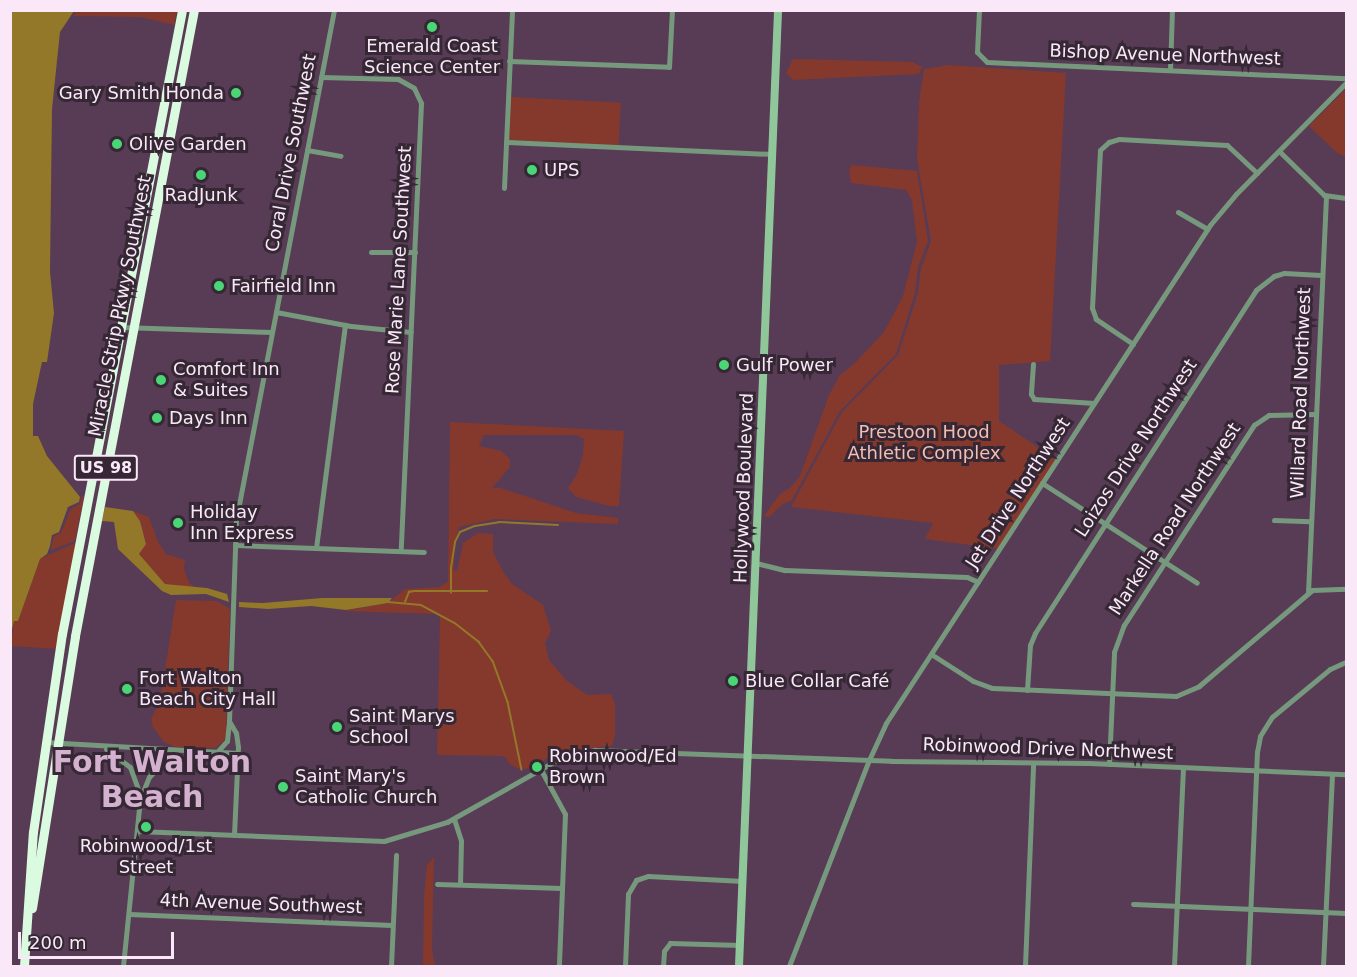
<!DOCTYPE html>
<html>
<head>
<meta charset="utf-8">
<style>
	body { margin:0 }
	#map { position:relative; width:1357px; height:977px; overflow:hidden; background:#583b55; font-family:"DejaVu Sans",sans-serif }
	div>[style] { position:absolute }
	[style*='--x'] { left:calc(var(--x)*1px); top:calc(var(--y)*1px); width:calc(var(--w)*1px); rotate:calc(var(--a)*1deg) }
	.green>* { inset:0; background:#85392d; transform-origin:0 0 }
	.water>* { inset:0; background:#927828 }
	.stream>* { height:1.5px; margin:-0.75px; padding:0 0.75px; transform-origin:0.75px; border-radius:0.75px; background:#927828 }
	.street>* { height:5px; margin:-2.5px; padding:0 2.5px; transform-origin:2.5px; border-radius:2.5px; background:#76997d }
	.secondary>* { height:8px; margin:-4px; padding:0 4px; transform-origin:4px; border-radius:4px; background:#8fc79a }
	.highway>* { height:9px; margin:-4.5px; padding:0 4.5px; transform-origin:4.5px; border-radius:4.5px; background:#dafbe0 }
	.dots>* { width:16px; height:16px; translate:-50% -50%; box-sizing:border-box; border:3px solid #352834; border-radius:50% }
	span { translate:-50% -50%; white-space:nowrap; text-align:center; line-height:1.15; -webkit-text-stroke:6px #352834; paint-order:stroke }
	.shield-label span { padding:2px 4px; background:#352834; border:2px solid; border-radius:4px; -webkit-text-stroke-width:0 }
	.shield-label { font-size:16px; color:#fae8f8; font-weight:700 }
	.poi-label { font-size:18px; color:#fae8f8 }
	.right { translate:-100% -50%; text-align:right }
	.left { translate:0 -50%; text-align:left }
	.street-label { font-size:18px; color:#fae8f8 }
	.park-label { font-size:18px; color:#f2beb4 }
	.town-label { font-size:30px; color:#d4b1cf; font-weight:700 }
	.frame { position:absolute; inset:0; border:12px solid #fae8f8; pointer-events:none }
	.scale { position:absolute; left:18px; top:932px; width:156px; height:27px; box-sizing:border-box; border:3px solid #fae8f8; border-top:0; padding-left:8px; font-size:18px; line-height:21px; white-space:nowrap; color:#fae8f8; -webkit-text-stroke:4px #352834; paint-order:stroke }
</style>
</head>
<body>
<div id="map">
	<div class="green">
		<i style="clip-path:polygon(77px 11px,77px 10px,177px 11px,174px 25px,141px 17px,73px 16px)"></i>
		<i style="clip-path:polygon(793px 59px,912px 62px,922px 67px,919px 74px,793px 80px,786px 73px)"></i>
		<i style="clip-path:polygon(949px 65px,1066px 73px,1050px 361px,999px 365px,999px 421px,1057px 460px,1000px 549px,925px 539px,933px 523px,791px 507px,842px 412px,898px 355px,918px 293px,921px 268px,931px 241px,917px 159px,919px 102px,924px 69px)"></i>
		<i style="clip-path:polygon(1346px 89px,1346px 157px,1337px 153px,1309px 126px)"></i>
		<i style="left:511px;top:97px;width:110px;height:43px;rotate:3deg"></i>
		<i style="clip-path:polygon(852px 165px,917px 171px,928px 241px,918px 267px,915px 293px,896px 354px,840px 411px,792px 500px,783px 504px,769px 517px,764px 516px,780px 494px,790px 488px,800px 476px,829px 395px,840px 375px,854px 364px,884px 332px,903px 296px,917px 242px,912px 200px,906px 190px,851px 183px,849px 170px)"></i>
		<i style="clip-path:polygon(450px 422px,624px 431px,619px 506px,609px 506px,576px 497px,568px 488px,577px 474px,583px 455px,584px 439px,577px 435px,484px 435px,479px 446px,501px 451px,510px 459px,510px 467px,492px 488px,501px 488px,576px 513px,618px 518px,618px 524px,495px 519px,459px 527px,454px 550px,454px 571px,457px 571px,463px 543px,478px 533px,493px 534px,493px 552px,504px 573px,512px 584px,543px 605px,551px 631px,545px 643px,549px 660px,566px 680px,587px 695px,611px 694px,615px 704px,615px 735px,612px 746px,559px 751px,531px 768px,519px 769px,510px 764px,504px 756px,437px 755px,440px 617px,437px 614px,344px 611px,388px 603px,405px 589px,439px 587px,448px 582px)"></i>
		<i style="clip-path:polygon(82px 496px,84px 496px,75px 541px,51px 550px,54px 536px,61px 533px,71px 509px,80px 504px)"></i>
		<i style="clip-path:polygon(133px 511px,149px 517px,158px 542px,166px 554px,185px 560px,184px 569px,189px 583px,196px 588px,165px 584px,142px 558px,139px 554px,146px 543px,140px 521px)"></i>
		<i style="clip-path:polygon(79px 541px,60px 649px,11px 646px,14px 621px,18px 621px,40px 559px)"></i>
		<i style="clip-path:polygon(176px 600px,217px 601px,230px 609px,226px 734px,224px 741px,215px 748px,175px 747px,164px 742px,153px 727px,151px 719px,160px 701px)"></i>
		<i style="clip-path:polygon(434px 857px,432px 949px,435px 966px,423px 966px,424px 896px,427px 865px)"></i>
	</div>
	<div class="water">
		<i style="clip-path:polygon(11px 10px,74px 11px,60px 32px,52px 109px,50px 272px,54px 313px,47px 362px,42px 362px,33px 404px,33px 436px,38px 436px,47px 456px,80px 497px,79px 502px,68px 507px,59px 532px,52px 535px,50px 546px,47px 554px,40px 559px,18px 621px,14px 621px,11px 634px)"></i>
		<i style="clip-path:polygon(105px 507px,133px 511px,140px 521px,146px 544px,139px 554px,165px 584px,207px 588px,227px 594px,229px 602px,206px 594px,171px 595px,162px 591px,118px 549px,114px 522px,102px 521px)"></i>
		<i style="clip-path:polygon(322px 598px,392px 598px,388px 603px,346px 610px,311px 606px,268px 609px,239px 607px,239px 602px,263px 603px)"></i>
	</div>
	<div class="stream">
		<i style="--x:451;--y:593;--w:25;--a:-90"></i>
		<i style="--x:451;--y:568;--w:26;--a:-81"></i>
		<i style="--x:455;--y:542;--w:11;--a:-63"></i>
		<i style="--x:460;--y:532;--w:16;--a:-22"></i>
		<i style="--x:475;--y:526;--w:24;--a:-9"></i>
		<i style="--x:499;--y:522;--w:59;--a:2.9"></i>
		<i style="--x:388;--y:602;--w:33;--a:5"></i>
		<i style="--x:421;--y:605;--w:38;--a:28"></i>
		<i style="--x:455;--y:623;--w:31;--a:38"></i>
		<i style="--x:479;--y:642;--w:24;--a:54"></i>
		<i style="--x:493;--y:661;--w:44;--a:69.9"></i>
		<i style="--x:508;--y:702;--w:69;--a:78.4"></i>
		<i style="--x:405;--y:602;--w:11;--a:-68"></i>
		<i style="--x:409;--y:592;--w:5;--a:-11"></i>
		<i style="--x:414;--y:591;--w:73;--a:0"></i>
	</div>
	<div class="street">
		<i style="--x:979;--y:10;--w:42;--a:92.7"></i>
		<i style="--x:977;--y:52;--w:14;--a:45"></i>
		<i style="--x:987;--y:62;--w:359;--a:2.6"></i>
		<i style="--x:509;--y:61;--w:160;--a:2.1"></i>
		<i style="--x:669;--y:67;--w:57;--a:-87"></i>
		<i style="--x:1170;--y:70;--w:60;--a:-88.1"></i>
		<i style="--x:321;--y:77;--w:77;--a:1.5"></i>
		<i style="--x:398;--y:79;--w:18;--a:29"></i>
		<i style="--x:414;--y:88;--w:17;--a:65"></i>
		<i style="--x:421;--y:103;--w:448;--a:92.6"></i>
		<i style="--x:506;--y:142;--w:267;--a:2.6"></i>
		<i style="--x:307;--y:150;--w:34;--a:10"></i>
		<i style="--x:1279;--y:151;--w:63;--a:44.4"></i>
		<i style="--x:1324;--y:195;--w:22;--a:8"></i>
		<i style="--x:504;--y:188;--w:178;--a:-87.4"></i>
		<i style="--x:1178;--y:212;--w:34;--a:30"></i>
		<i style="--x:371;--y:252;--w:44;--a:0"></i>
		<i style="--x:276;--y:312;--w:76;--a:10.6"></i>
		<i style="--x:351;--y:326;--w:60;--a:5.7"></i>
		<i style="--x:121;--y:327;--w:151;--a:1.9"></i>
		<i style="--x:1133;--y:344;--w:45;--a:-146"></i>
		<i style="--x:1096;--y:319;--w:12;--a:-110"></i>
		<i style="--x:1092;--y:308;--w:158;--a:-87.1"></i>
		<i style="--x:1100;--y:150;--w:12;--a:-42"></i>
		<i style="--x:1109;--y:142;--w:10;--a:-17"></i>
		<i style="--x:1119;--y:139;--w:108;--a:3.2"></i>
		<i style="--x:1227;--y:145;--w:41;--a:43"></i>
		<i style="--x:1033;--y:364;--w:30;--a:94"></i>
		<i style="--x:1031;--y:394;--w:6;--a:59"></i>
		<i style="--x:1034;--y:399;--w:60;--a:3.8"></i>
		<i style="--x:1042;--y:483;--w:184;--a:32.8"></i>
		<i style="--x:1274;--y:520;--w:36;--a:2"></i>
		<i style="--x:235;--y:545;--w:189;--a:2.1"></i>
		<i style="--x:316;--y:548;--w:225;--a:-82.6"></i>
		<i style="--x:756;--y:563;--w:30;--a:14"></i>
		<i style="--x:785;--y:570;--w:182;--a:2.2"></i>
		<i style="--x:967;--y:577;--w:12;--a:24"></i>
		<i style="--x:1308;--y:593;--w:398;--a:-87.4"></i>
		<i style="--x:931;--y:654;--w:50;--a:32.7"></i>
		<i style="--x:973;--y:681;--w:20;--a:20"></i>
		<i style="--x:992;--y:688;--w:184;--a:2.5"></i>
		<i style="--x:1176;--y:696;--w:25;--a:-23"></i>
		<i style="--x:1199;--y:686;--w:148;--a:-40.3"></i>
		<i style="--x:1312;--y:590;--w:34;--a:-2"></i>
		<i style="--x:1027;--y:690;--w:45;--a:-86.2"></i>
		<i style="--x:1030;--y:645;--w:13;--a:-67"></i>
		<i style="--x:1035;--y:633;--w:408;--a:-57.2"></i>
		<i style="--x:1256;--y:290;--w:23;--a:-38"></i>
		<i style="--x:1274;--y:276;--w:10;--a:-17"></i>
		<i style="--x:1284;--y:273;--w:37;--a:3"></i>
		<i style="--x:45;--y:742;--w:193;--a:3.3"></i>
		<i style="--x:106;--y:749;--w:30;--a:37"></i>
		<i style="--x:130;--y:767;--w:29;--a:70"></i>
		<i style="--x:217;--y:752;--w:15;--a:-48"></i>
		<i style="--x:227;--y:741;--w:18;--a:-84"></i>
		<i style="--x:1109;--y:764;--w:112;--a:-87.4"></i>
		<i style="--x:1114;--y:652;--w:29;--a:-70"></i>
		<i style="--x:1124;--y:625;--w:239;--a:-57"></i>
		<i style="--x:1254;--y:425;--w:18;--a:-34"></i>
		<i style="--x:1269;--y:415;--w:46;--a:-1.2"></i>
		<i style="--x:541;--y:770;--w:50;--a:61.4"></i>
		<i style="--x:565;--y:814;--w:152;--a:92.3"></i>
		<i style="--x:454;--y:819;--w:23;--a:72"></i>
		<i style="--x:461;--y:841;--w:43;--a:91.3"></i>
		<i style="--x:137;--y:831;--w:247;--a:2.3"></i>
		<i style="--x:384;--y:841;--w:66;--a:-16.8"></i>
		<i style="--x:447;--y:822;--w:126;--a:-29.4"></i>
		<i style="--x:557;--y:760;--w:39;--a:-15"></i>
		<i style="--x:595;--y:750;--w:296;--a:2.1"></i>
		<i style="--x:891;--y:761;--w:198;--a:0.6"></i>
		<i style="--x:1089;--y:763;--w:257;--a:2.5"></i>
		<i style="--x:234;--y:835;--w:88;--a:-87.4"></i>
		<i style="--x:238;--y:747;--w:14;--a:-98"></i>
		<i style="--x:236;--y:733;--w:14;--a:-120"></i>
		<i style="--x:229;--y:721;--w:201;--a:-88"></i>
		<i style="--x:236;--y:520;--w:519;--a:-79.12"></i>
		<i style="--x:437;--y:884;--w:125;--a:1.8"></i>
		<i style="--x:1133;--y:904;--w:213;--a:2.4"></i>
		<i style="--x:129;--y:914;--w:263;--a:2.4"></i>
		<i style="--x:123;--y:966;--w:168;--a:-84.2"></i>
		<i style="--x:140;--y:799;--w:24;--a:-68"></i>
		<i style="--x:149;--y:777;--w:37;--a:-46"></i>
		<i style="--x:391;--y:966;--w:111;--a:-87.4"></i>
		<i style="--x:625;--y:966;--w:72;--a:-87.6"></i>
		<i style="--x:628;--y:894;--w:16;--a:-60"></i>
		<i style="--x:636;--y:880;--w:13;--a:-18"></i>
		<i style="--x:648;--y:876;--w:95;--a:3"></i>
		<i style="--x:663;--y:966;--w:15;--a:-86"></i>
		<i style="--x:664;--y:951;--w:10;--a:-53"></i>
		<i style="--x:670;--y:943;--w:70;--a:1.6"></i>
		<i style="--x:789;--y:966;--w:221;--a:-68.8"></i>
		<i style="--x:869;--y:760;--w:41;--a:-65.3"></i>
		<i style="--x:886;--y:723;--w:594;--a:-56.95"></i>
		<i style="--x:1210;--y:225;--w:40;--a:-50"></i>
		<i style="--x:1236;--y:194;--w:156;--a:-45.3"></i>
		<i style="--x:1025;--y:966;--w:203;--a:-87.7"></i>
		<i style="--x:1174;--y:966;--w:198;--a:-87.4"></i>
		<i style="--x:1248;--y:966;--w:214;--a:-87.6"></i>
		<i style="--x:1257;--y:752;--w:16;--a:-79"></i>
		<i style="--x:1260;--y:736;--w:22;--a:-58"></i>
		<i style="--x:1272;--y:717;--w:75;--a:-39.6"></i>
		<i style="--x:1330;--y:669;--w:17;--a:-24"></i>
		<i style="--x:1323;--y:966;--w:191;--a:-87.3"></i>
	</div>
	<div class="secondary">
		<i style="--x:739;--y:966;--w:957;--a:-87.66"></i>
	</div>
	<div class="highway">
		<i style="--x:32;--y:908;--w:275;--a:-81"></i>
		<i style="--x:75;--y:636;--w:637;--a:-79.24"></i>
		<i style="--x:24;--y:966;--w:134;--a:-86.2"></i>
		<i style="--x:33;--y:832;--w:200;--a:-81.7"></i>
		<i style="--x:62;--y:634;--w:635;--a:-79.11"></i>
	</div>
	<div class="dots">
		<i style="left:432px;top:27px;background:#4ad677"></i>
		<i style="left:236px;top:93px;background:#4ad677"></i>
		<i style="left:117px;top:144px;background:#4ad677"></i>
		<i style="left:532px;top:170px;background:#4ad677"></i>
		<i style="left:201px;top:175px;background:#4ad677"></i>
		<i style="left:219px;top:286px;background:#4ad677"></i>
		<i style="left:724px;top:365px;background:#4ad677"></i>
		<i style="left:161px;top:380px;background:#4ad677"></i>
		<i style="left:157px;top:418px;background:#4ad677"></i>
		<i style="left:178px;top:523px;background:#4ad677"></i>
		<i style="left:733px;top:681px;background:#4ad677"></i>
		<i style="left:127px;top:689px;background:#4ad677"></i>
		<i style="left:337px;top:727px;background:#4ad677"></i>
		<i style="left:537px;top:767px;background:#4ad677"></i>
		<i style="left:283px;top:787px;background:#4ad677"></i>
		<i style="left:146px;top:827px;background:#4ad677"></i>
	</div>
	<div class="shield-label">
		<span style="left:106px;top:468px">US 98</span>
	</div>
	<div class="poi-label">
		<span style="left:432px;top:57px">Emerald Coast<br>Science Center</span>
		<span class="right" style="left:224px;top:93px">Gary Smith Honda</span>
		<span class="left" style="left:129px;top:144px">Olive Garden</span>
		<span class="left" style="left:544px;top:170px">UPS</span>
		<span style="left:201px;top:195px">RadJunk</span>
		<span class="left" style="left:231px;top:286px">Fairfield Inn</span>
		<span class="left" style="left:736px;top:365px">Gulf Power</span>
		<span class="left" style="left:173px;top:380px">Comfort Inn<br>&amp; Suites</span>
		<span class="left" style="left:169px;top:418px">Days Inn</span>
		<span class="left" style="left:190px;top:523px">Holiday<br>Inn Express</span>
		<span class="left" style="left:139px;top:689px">Fort Walton<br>Beach City Hall</span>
		<span class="left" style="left:745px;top:681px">Blue Collar Café</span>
		<span class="left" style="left:349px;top:727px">Saint Marys<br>School</span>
		<span class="left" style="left:549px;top:767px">Robinwood/Ed<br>Brown</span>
		<span class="left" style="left:295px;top:787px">Saint Mary's<br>Catholic Church</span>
		<span style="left:146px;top:857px">Robinwood/1st<br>Street</span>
	</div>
	<div class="street-label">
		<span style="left:1165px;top:55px;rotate:2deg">Bishop Avenue Northwest</span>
		<span style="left:291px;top:153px;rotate:-79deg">Coral Drive Southwest</span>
		<span style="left:399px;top:270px;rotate:-87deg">Rose Marie Lane Southwest</span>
		<span style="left:120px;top:306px;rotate:-79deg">Miracle Strip Pkwy Southwest</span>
		<span style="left:1301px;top:393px;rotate:-88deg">Willard Road Northwest</span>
		<span style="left:1136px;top:448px;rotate:-57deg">Loizos Drive Northwest</span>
		<span style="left:744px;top:488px;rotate:-88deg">Hollywood Boulevard</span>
		<span style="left:1018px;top:493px;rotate:-57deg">Jet Drive Northwest</span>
		<span style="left:1175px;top:519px;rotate:-57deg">Markella Road Northwest</span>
		<span style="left:1048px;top:749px;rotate:2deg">Robinwood Drive Northwest</span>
		<span style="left:261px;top:904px;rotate:2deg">4th Avenue Southwest</span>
	</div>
	<div class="park-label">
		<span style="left:924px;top:443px">Prestoon Hood<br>Athletic Complex</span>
	</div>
	<div class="town-label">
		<span style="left:152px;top:779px">Fort Walton<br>Beach</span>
	</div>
	<div class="frame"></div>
	<div class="scale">200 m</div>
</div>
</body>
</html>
